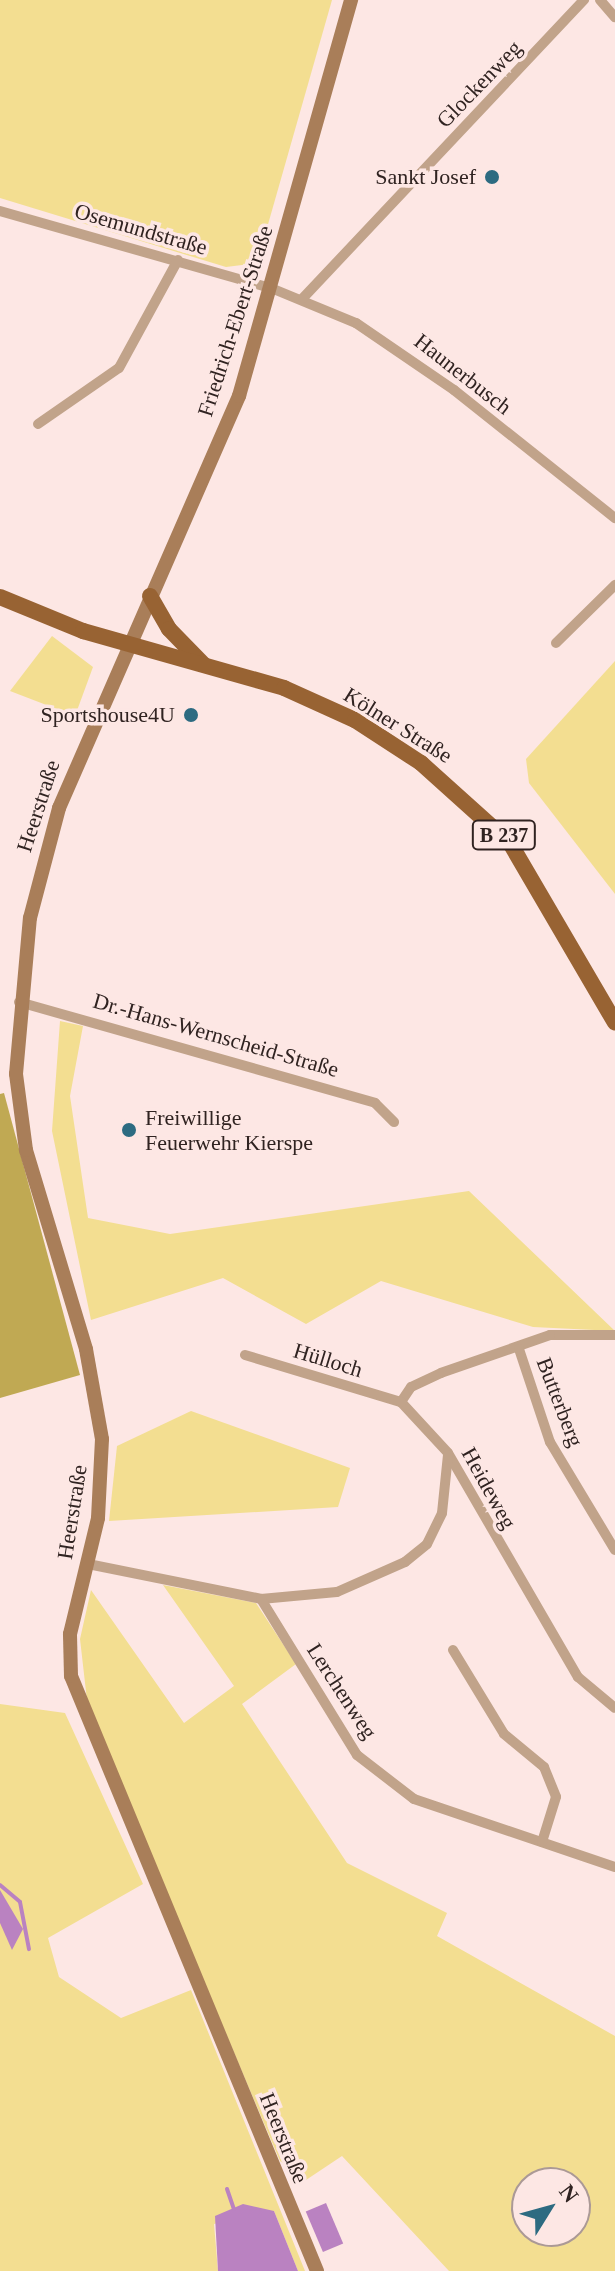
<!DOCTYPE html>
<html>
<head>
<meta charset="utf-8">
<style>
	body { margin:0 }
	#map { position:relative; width:615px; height:2271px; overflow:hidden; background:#fde7e4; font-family:"Times New Roman",serif }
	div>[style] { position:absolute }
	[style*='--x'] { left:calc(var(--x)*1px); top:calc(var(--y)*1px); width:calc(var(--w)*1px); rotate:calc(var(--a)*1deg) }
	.green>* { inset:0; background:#f3de91 }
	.forest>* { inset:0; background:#c0a953 }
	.water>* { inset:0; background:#ba82c1; transform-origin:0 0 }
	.stream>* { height:4px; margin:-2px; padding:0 2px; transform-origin:2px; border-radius:2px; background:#ba82c1 }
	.street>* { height:10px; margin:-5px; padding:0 5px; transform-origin:5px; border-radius:5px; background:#c1a38a }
	.secondary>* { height:14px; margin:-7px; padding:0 7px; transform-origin:7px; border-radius:7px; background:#a97e59 }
	.primary>* { height:16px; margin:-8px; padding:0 8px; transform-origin:8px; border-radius:8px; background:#986333 }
	.dots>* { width:22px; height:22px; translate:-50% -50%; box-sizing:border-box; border:4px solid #fde7e4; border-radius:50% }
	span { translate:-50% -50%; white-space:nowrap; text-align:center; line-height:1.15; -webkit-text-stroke:7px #fde7e4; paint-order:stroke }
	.shield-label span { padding:2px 6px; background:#fde7e4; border:2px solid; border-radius:6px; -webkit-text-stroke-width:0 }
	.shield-label { font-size:20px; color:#302321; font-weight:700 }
	.street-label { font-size:22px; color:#302321 }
	.poi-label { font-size:22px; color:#302321 }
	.right { translate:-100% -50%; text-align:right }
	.left { translate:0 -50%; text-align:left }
	.north { position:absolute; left:511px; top:2167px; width:80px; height:80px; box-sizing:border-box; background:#fde7e4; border:2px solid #ab9996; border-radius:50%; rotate:53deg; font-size:22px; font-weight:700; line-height:32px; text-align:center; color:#302321 }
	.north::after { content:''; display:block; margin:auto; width:28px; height:36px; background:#2d6b81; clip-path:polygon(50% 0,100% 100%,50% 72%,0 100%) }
</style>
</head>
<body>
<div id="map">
	<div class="green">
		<i style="clip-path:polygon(0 0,332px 0,257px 263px,226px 267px,0 198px)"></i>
		<i style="clip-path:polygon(52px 636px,93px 667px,75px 716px,10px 691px)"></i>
		<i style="clip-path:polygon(615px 661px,615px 894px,529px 783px,526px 759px)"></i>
		<i style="clip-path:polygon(60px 1021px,83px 1026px,70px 1096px,88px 1218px,170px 1234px,469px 1191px,615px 1331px,533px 1327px,381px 1281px,306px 1324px,223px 1278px,91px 1320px,52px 1131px)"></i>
		<i style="clip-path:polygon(191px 1411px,350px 1468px,338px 1507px,109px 1521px,117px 1446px)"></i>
		<i style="clip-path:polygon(evenodd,163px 1585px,256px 1603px,296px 1664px,242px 1704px,347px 1863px,447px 1913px,437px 1936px,615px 2036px,615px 2271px,449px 2271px,342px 2156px,306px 2180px,280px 2161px,88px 1709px,80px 1639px,91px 1590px,184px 1723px,234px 1686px,163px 1585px,527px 2183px,575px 2183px,575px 2231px,527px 2231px,527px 2183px)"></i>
		<i style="clip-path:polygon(0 1704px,65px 1713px,143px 1884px,48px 1938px,59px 1977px,121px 2018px,191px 1990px,305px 2271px,298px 2271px,274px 2211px,214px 2224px,218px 2271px,0 2271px)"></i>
	</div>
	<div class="forest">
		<i style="clip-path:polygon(4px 1093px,80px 1375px,0 1398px,0 1094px)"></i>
	</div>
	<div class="water">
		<i style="clip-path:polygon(0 1890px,23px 1929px,12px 1950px,0 1923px)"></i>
		<i style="left:326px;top:2203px;width:44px;height:22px;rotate:67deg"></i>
		<i style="clip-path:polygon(243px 2204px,274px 2211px,298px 2271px,218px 2271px,215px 2216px)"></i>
	</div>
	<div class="stream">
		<i style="--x:0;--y:1885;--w:26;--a:40"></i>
		<i style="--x:20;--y:1902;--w:48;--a:79.2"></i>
		<i style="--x:227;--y:2189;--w:21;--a:71"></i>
	</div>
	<div class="street">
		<i style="--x:600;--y:0;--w:23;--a:49"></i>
		<i style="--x:0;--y:211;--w:282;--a:15.9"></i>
		<i style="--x:271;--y:288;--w:92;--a:22.4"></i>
		<i style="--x:356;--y:323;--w:119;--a:34.4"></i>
		<i style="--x:454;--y:390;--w:206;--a:38.5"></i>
		<i style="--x:303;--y:298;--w:410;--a:-46.7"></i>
		<i style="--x:38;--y:424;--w:98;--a:-34.7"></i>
		<i style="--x:119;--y:368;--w:123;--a:-61.4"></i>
		<i style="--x:556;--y:643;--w:83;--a:-44.5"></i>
		<i style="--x:19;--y:1002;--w:370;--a:15.8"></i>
		<i style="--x:375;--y:1103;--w:27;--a:45"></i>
		<i style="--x:615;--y:1335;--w:65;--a:180"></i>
		<i style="--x:550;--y:1335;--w:115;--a:160.8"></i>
		<i style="--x:441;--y:1373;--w:33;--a:155"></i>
		<i style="--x:411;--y:1387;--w:18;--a:124"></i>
		<i style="--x:401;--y:1402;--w:69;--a:47.3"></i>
		<i style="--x:448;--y:1453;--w:259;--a:59.9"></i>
		<i style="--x:578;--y:1677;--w:48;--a:40"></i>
		<i style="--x:519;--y:1349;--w:98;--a:71.6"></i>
		<i style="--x:550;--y:1442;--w:126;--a:59"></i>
		<i style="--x:245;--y:1355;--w:163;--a:16.8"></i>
		<i style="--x:88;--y:1564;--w:177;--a:11.4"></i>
		<i style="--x:261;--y:1599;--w:76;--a:-5.3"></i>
		<i style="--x:337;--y:1592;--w:74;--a:-23.8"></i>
		<i style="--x:405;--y:1562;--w:28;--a:-39"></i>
		<i style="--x:427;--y:1544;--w:34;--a:-64"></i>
		<i style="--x:442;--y:1513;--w:58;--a:-84.1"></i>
		<i style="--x:261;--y:1599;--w:183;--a:58.4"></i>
		<i style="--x:357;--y:1755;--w:72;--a:37.7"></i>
		<i style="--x:414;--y:1799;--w:212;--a:18.7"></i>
		<i style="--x:453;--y:1650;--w:98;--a:58.7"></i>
		<i style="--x:504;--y:1734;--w:52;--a:39.5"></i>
		<i style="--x:544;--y:1767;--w:32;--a:68"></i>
		<i style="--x:556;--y:1797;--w:47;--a:107.3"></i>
	</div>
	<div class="secondary">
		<i style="--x:317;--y:2271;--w:644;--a:-112.46"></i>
		<i style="--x:71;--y:1676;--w:42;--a:-91.4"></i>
		<i style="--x:70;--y:1634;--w:119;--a:-76.4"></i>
		<i style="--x:98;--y:1518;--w:79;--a:-87.1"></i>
		<i style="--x:102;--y:1439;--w:91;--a:-100.1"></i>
		<i style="--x:86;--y:1349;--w:208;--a:-106.8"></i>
		<i style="--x:26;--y:1150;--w:77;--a:-97.5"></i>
		<i style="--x:16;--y:1074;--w:157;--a:-84.9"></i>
		<i style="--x:30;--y:918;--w:114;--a:-75.2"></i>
		<i style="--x:59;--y:808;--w:450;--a:-66.4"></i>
		<i style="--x:239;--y:396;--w:412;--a:-74.2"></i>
	</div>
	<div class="primary">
		<i style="--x:150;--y:596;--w:38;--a:60"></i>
		<i style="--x:169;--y:629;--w:49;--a:45.8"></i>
		<i style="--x:0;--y:597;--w:90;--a:22.3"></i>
		<i style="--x:83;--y:631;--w:209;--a:15.8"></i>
		<i style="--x:284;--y:688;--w:78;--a:24.3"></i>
		<i style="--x:355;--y:720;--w:79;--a:33.1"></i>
		<i style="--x:421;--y:763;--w:120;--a:42"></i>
		<i style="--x:510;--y:843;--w:208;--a:59.7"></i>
	</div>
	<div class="dots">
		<i style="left:492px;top:177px;background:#2d6b81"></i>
		<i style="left:191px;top:715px;background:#2d6b81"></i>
		<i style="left:129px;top:1130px;background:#2d6b81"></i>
	</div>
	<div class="shield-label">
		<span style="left:504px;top:835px">B 237</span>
	</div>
	<div class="street-label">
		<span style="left:479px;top:84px;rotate:-46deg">Glockenweg</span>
		<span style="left:141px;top:229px;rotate:16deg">Osemundstraße</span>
		<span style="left:235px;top:321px;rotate:-72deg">Friedrich-Ebert-Straße</span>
		<span style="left:463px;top:374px;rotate:38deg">Haunerbusch</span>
		<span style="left:398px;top:725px;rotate:32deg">Kölner Straße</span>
		<span style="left:38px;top:806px;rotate:-72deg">Heerstraße</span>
		<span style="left:216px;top:1035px;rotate:16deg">Dr.-Hans-Wernscheid-Straße</span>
		<span style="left:328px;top:1360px;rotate:17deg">Hülloch</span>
		<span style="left:560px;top:1402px;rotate:69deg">Butterberg</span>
		<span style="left:489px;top:1488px;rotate:61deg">Heideweg</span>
		<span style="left:72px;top:1512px;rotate:-81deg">Heerstraße</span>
		<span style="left:342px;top:1691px;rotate:57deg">Lerchenweg</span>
		<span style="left:284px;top:2138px;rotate:68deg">Heerstraße</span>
	</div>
	<div class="poi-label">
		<span class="right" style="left:476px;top:177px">Sankt Josef</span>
		<span class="right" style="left:175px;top:715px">Sportshouse4U</span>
		<span class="left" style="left:145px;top:1130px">Freiwillige<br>Feuerwehr Kierspe</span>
	</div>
	<div class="north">N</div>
</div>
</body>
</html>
